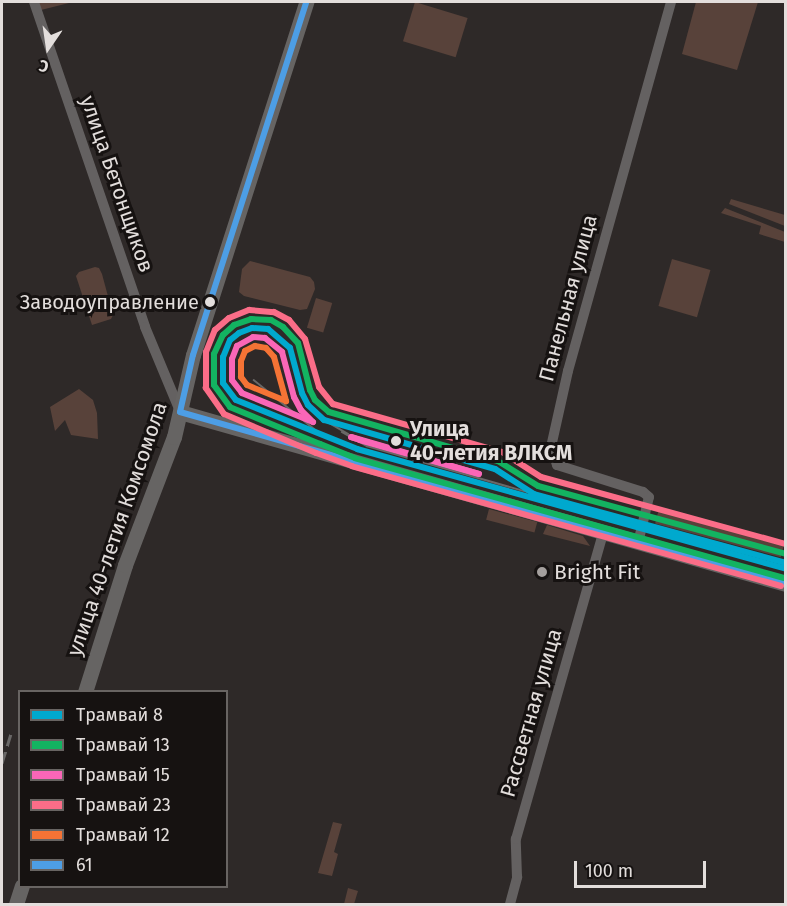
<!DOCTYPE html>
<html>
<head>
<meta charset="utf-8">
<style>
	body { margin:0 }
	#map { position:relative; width:787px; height:906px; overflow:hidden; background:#2e2928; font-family:"Fira Sans",sans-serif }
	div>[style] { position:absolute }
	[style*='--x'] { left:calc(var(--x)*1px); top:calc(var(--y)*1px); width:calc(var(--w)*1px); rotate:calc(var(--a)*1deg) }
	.green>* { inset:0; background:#58423a; transform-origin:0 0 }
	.street>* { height:10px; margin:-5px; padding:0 5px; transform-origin:5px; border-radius:5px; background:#646161 }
	.secondary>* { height:15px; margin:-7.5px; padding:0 7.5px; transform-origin:7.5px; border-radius:7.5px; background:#666463 }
	.tram>* { height:1.5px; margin:-0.75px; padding:0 0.75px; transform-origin:0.75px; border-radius:0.75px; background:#6a6867 }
	.rail>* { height:3px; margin-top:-1.5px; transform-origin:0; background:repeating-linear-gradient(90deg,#6a6867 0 12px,transparent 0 18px) }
	.bus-1>* { height:6px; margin:-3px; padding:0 3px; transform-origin:3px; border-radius:3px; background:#4d9ee5 }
	.tram-1>* { height:6px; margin:-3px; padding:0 3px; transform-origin:3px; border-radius:3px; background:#00a9ce }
	.tram-2>* { height:6px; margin:-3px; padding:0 3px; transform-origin:3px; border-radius:3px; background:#13b361 }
	.tram-3>* { height:6px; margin:-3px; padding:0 3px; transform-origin:3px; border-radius:3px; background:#fa66b7 }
	.tram-4>* { height:6px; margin:-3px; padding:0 3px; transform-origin:3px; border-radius:3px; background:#fb6d88 }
	.tram-5>* { height:6px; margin:-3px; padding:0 3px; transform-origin:3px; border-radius:3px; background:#f57335 }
	.dots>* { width:16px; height:16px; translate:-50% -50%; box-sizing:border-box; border:3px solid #161211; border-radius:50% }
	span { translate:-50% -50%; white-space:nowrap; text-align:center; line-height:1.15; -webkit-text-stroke:6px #161211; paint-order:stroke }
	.bus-label { font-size:20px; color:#e3dedc }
	.right { translate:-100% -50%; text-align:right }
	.street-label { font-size:21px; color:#e3dedc }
	.stop-label { font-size:21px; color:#e3dedc; font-weight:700 }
	.left { translate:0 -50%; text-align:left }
	.poi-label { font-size:21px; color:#e3dedc }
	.frame { position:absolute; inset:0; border:3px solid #e3dedc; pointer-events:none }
	.legend { position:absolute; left:18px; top:690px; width:210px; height:198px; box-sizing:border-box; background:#161211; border:2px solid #686462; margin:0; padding:8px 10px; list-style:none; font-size:18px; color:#e3dedc }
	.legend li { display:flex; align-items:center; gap:12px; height:30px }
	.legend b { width:30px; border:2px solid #686462 }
	.north { position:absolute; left:18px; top:18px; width:60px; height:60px; -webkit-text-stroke:4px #161211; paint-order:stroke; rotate:193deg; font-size:16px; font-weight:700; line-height:24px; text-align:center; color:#e3dedc }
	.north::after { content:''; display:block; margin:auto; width:21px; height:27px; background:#e3dedc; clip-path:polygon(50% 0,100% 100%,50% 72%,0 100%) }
	.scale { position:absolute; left:574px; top:861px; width:132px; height:27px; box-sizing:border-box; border:3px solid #e3dedc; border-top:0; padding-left:8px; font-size:18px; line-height:21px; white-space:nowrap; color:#e3dedc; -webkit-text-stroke:4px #161211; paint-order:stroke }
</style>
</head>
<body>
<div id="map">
	<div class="green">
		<i style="clip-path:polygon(38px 2px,73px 2px,41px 10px)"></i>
		<i style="left:415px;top:2px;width:55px;height:41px;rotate:17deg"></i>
		<i style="clip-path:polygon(696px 2px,758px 2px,737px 70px,682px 54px)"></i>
		<i style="clip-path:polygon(731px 199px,785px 215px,785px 226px,729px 204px)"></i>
		<i style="clip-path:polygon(725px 208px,785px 232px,785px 242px,759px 234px,761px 226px,721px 213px)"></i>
		<i style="left:672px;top:259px;width:40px;height:49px;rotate:16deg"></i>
		<i style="clip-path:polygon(250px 261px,310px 277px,314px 282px,315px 289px,307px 309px,300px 310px,244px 296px,239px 292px,242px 269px)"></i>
		<i style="clip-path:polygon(95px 267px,99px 268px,102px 274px,113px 315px,111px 319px,92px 325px,76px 276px,79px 272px)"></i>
		<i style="left:316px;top:298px;width:17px;height:31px;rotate:17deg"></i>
		<i style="clip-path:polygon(79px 389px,93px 400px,97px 413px,98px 439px,71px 435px,65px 420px,55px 431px,50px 407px)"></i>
		<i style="left:489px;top:509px;width:50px;height:11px;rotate:15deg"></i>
		<i style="left:659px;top:509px;width:130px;height:15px;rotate:15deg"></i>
		<i style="clip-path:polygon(547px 525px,583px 536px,590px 546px,543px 534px)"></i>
		<i style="clip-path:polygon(333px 822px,342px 824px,334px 852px,338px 854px,332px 876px,318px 873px)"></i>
		<i style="clip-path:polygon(348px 888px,358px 891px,354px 904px,344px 904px)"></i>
	</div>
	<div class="street">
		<i style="--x:34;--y:2;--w:343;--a:71.1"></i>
		<i style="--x:145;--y:327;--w:91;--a:67.4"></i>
		<i style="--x:638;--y:543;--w:47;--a:-76.6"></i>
		<i style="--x:649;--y:497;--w:8;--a:-140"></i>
		<i style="--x:643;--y:492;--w:90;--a:-162.6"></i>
		<i style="--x:557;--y:465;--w:19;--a:-108"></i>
		<i style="--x:551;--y:447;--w:78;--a:-77.4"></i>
		<i style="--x:568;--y:371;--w:383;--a:-74.4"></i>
		<i style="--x:510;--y:904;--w:28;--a:-75"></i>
		<i style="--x:517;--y:877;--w:38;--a:-92"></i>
		<i style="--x:516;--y:839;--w:318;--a:-74.1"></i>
	</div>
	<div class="secondary">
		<i style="--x:180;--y:412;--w:630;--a:15.85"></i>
		<i style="--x:85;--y:692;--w:133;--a:-72.5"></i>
		<i style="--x:125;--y:565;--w:137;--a:-69.1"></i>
		<i style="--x:174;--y:437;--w:84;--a:-77"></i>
		<i style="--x:193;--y:355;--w:371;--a:-72.2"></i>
		<i style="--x:16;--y:904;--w:19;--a:-72"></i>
	</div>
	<div class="tram">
		<i style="--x:254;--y:380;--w:89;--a:39.1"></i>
		<i style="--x:324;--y:420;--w:28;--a:30"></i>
		<i style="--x:342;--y:432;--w:29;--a:29"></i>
		<i style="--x:367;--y:446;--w:174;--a:16"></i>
	</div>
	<div class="rail">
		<i style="--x:2;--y:763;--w:30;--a:-73"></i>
	</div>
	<div class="bus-1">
		<i style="--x:180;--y:412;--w:630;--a:15.85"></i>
		<i style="--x:180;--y:412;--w:58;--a:-77.2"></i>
		<i style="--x:193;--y:355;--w:371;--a:-72.2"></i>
	</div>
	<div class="tram-1">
		<i style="--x:786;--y:563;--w:261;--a:-164.7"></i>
		<i style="--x:534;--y:494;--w:46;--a:-147.3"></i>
		<i style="--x:495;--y:469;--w:178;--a:-164"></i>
		<i style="--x:324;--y:420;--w:22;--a:-137"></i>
		<i style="--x:308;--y:405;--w:13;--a:-117"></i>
		<i style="--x:302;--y:393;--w:47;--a:-104.9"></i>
		<i style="--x:290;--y:348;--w:29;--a:-139"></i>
		<i style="--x:268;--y:329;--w:16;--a:-176"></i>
		<i style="--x:252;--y:328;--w:14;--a:159"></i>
		<i style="--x:239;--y:333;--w:11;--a:142"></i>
		<i style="--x:230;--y:340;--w:18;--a:112"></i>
		<i style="--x:223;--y:357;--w:26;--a:90"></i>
		<i style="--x:223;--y:383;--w:21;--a:53"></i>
		<i style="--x:236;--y:400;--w:131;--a:22"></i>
		<i style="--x:357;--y:449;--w:445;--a:15.6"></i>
	</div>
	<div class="tram-2">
		<i style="--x:784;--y:578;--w:445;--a:-164.4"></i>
		<i style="--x:355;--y:458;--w:38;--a:-158"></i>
		<i style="--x:320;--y:444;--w:97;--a:-157.7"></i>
		<i style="--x:230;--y:407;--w:27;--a:-126"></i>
		<i style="--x:214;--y:385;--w:31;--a:-90"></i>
		<i style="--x:214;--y:354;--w:21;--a:-65"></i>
		<i style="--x:223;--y:335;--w:15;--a:-42"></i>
		<i style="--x:234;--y:325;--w:18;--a:-19"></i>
		<i style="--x:251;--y:319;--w:20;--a:3"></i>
		<i style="--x:271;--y:320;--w:14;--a:30"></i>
		<i style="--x:283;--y:327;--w:22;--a:47"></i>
		<i style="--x:298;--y:343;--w:49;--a:75.7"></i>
		<i style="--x:310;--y:390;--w:11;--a:63"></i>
		<i style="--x:315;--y:400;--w:18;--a:41"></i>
		<i style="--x:329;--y:412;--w:176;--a:16.2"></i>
		<i style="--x:498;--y:461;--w:47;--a:32"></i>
		<i style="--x:538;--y:486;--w:257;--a:15.3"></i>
	</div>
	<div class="tram-3">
		<i style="--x:253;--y:337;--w:12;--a:5"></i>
		<i style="--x:265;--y:338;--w:22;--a:39"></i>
		<i style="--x:282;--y:352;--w:47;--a:75.1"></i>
		<i style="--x:294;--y:397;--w:15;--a:62"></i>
		<i style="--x:301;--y:410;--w:17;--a:45"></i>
		<i style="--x:313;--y:422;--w:77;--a:-157.8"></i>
		<i style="--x:242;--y:393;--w:16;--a:-128"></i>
		<i style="--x:232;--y:380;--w:21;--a:-90"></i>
		<i style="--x:232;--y:359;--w:14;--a:-69"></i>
		<i style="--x:237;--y:346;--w:18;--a:-29"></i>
		<i style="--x:351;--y:437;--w:133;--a:16.1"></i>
		<i style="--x:479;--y:474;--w:124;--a:-164.1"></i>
		<i style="--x:360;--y:440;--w:9;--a:-162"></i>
	</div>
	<div class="tram-4">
		<i style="--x:781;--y:586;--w:445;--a:-164.4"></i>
		<i style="--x:352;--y:466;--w:38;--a:-160"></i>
		<i style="--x:316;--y:453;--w:100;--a:-157"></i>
		<i style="--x:224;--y:414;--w:32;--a:-125"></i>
		<i style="--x:206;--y:388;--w:36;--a:-90"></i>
		<i style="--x:206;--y:352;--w:24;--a:-68"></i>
		<i style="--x:215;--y:330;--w:18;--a:-41"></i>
		<i style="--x:229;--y:318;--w:22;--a:-22"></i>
		<i style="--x:249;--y:310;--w:25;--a:5"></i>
		<i style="--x:274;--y:312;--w:17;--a:28"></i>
		<i style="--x:289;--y:320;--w:25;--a:50"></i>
		<i style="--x:305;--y:339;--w:50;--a:73.7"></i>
		<i style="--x:319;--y:387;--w:22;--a:51"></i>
		<i style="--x:333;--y:404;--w:176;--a:15.9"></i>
		<i style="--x:502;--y:452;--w:46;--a:32.7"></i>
		<i style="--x:541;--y:477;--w:254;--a:15.3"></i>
	</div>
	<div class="tram-5">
		<i style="--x:255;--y:346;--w:11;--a:10"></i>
		<i style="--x:266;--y:348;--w:12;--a:48"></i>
		<i style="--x:274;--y:357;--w:46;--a:74.7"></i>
		<i style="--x:286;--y:401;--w:42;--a:-157.7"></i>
		<i style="--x:247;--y:385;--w:10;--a:-127"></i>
		<i style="--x:241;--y:377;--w:16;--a:-90"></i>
		<i style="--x:241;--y:361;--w:11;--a:-68"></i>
		<i style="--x:245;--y:351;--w:11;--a:-27"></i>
	</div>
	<div class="dots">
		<i style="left:210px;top:302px;background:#e3dedc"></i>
		<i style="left:396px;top:441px;background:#e3dedc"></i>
		<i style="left:542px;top:572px;background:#a49f9d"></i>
	</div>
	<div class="bus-label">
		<span class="right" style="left:199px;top:302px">Заводоуправление</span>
	</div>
	<div class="street-label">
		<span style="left:117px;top:184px;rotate:71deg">улица Бетонщиков</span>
		<span style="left:568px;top:298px;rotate:-75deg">Панельная улица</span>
		<span style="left:117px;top:529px;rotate:-71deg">улица 40-летия Комсомола</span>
		<span style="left:531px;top:713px;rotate:-74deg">Рассветная улица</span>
	</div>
	<div class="stop-label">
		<span class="left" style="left:410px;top:441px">Улица<br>40-летия ВЛКСМ</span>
	</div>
	<div class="poi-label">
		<span class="left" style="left:554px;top:572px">Bright Fit</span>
	</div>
	<div class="frame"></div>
	<ul class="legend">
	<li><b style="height:8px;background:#00a9ce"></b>Трамвай 8</li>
	<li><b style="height:8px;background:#13b361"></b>Трамвай 13</li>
	<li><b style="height:8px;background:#fa66b7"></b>Трамвай 15</li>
	<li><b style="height:8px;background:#fb6d88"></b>Трамвай 23</li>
	<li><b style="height:8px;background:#f57335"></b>Трамвай 12</li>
	<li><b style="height:8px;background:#4d9ee5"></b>61</li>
	</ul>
	<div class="north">С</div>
	<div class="scale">100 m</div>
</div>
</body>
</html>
